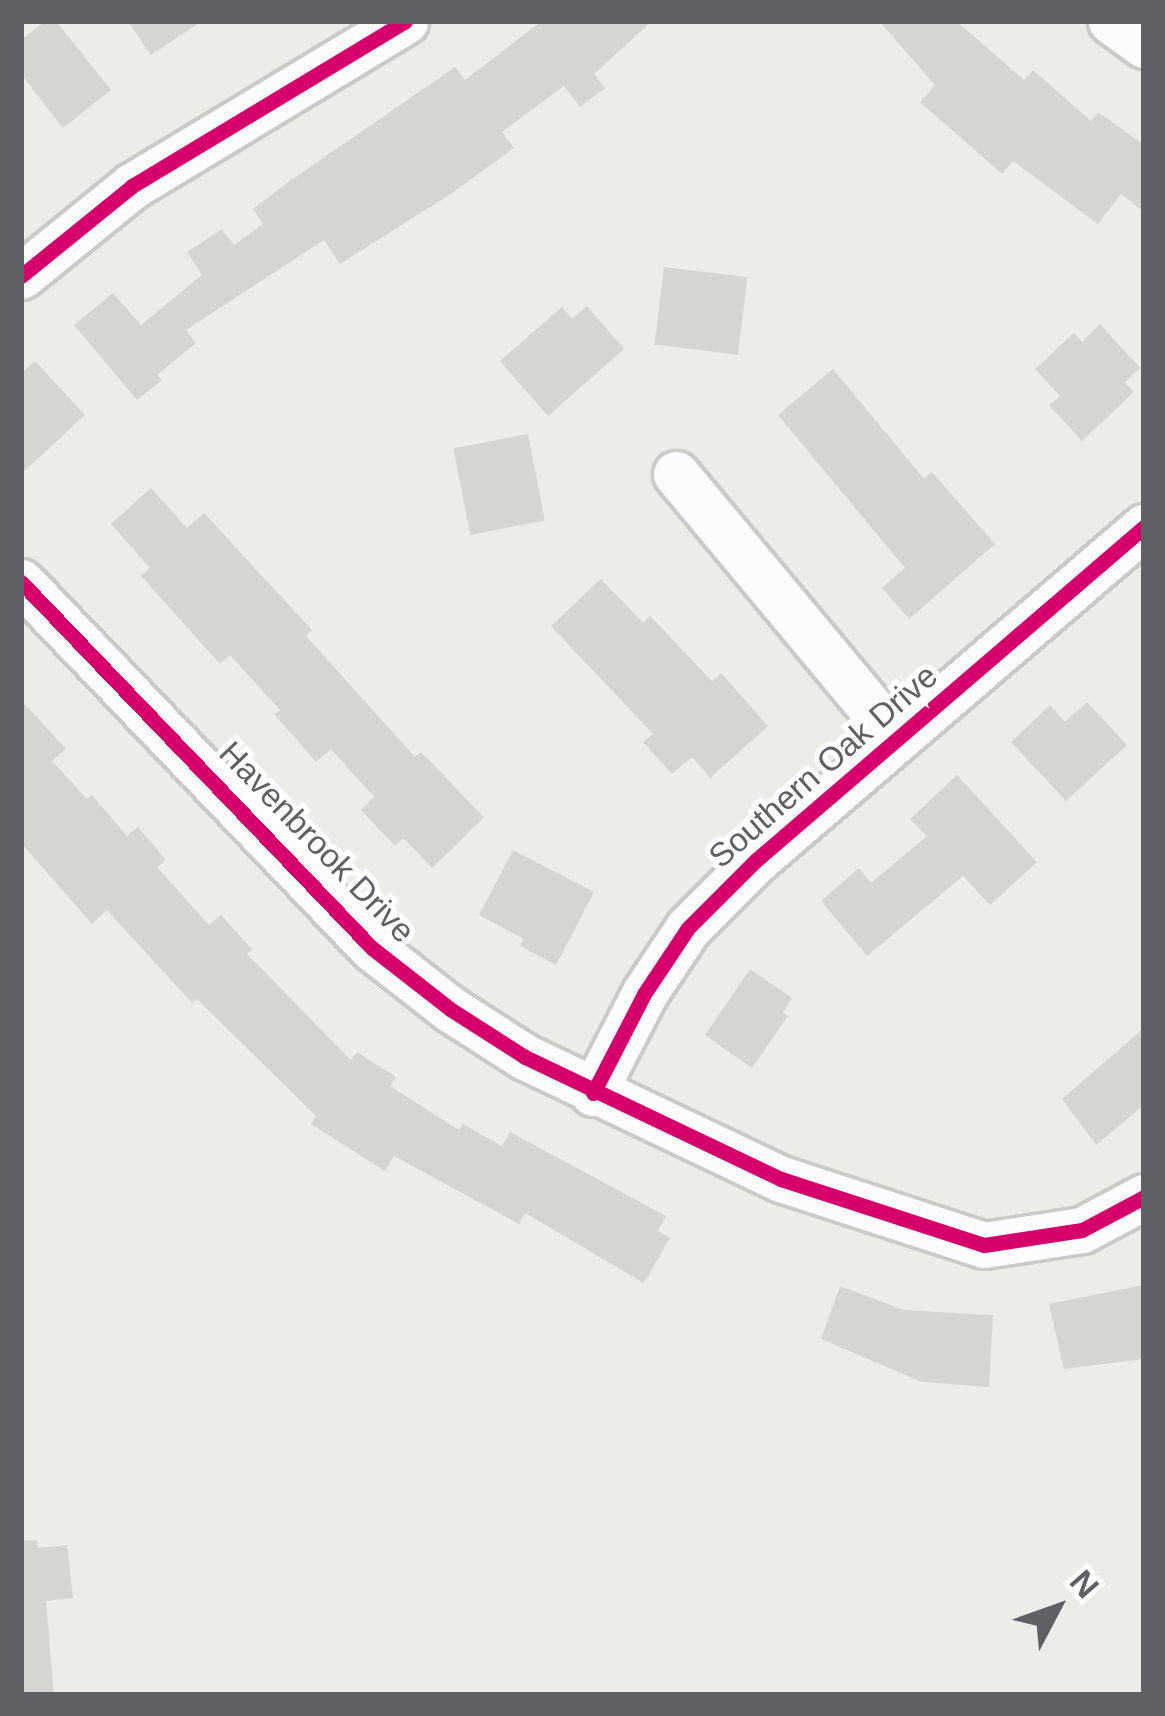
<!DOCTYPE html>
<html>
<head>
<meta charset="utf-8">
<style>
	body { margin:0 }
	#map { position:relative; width:1165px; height:1716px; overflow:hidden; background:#ecece8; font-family:Helvetica,sans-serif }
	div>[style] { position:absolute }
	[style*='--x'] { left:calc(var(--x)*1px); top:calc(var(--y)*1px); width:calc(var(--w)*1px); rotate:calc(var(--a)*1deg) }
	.building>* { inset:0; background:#d5d5d2; transform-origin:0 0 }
	.roads { filter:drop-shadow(3px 0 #cacac9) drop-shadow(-3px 0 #cacac9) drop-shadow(0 3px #cacac9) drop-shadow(0 -3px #cacac9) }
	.minor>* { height:45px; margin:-22.5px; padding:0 22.5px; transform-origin:22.5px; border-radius:22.5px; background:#fcfcfc }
	.cycleway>* { height:15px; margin:-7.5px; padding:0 7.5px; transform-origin:7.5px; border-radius:7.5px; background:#d6006c }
	span { translate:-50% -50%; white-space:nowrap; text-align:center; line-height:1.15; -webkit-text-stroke:10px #fff; paint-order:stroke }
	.street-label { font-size:33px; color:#5e6065 }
	.frame { position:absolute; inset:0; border:24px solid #5e6065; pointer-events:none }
	.north { position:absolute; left:997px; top:1548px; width:120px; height:120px; -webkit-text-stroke:9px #fff; paint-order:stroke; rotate:49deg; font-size:33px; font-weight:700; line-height:48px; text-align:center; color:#5e6065 }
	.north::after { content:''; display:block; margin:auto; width:42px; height:54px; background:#5e6065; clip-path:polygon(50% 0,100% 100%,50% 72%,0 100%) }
</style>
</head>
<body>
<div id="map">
	<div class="building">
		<i style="clip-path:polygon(45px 21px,56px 21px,111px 90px,63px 128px,21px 74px,21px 40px)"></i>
		<i style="clip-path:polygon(128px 21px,202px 21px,151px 55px)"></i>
		<i style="clip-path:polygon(542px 21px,652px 21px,594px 74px,605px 88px,580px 107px,564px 86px,502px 132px,514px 148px,449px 195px,340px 264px,324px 240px,186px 330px,196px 343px,157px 375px,162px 380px,137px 400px,74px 325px,113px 293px,141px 325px,202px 275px,187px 252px,222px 229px,234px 245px,263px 224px,253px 209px,287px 183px,455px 67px,465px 80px)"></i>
		<i style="clip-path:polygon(879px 21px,956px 21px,1024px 80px,1033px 70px,1091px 121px,1098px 112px,1144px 145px,1144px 212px,1121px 194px,1098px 224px,1013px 161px,1002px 174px,920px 102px,935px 85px)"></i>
		<i style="left:664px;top:267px;width:84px;height:78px;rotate:7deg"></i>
		<i style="clip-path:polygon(587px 306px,624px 349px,548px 416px,500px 361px,562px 307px,572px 319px)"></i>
		<i style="clip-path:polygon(1100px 324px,1140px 368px,1125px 382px,1134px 392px,1082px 441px,1049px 405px,1060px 396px,1035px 369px,1074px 333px,1082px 342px)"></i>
		<i style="clip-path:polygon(35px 361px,85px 415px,21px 474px,21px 374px)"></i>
		<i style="clip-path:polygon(833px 369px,924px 479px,932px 472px,995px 544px,909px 619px,882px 588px,905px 568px,778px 415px)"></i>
		<i style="left:528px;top:434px;width:88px;height:76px;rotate:79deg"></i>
		<i style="clip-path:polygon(151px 488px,187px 528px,204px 513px,312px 630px,306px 636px,415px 757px,421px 752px,484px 817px,432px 868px,403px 838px,395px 846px,361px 810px,374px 797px,331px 749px,316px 762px,274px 714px,280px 710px,230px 655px,220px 664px,141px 576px,150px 568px,111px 524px)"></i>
		<i style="clip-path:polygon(601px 579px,643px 623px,650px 616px,712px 681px,721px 673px,768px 726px,710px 778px,692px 757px,672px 774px,643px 742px,653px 734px,551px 626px)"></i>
		<i style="clip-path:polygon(21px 700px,66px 749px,52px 761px,87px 799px,92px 795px,127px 836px,138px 827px,166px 860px,157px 867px,209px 925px,221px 915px,252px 949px,247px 954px,351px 1060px,357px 1052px,396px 1077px,390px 1086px,459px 1130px,463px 1124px,502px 1146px,510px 1132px,666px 1216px,658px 1231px,670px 1238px,644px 1283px,525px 1213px,519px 1224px,394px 1156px,385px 1171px,311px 1124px,316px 1116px,197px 999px,192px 1003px,107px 910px,92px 924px,21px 843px)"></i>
		<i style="clip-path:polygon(1087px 702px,1127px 745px,1066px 801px,1011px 742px,1050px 705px,1065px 722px)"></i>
		<i style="clip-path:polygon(957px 775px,1037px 862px,990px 905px,963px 876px,867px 956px,821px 901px,859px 868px,871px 883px,927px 836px,910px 819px)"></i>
		<i style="clip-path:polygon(513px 850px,594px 892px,556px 965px,520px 946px,524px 939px,479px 915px)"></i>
		<i style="clip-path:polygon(750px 969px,792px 998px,783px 1012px,788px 1016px,752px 1068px,705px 1035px)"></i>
		<i style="clip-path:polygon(1144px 1028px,1144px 1105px,1096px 1145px,1062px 1099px)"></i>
		<i style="clip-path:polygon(1144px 1285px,1144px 1359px,1064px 1369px,1049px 1304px)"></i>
		<i style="clip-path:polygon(840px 1286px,904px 1310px,993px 1315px,989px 1387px,922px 1382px,821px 1339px)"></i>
		<i style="clip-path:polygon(37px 1540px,38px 1548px,67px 1545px,73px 1598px,46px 1601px,54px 1695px,21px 1695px,21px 1541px)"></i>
	</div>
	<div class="roads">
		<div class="minor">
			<i style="--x:1111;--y:21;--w:41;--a:36"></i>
			<i style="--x:21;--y:276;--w:143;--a:-39"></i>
			<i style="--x:132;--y:186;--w:319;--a:-31.1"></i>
			<i style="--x:676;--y:474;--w:345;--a:50.2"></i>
			<i style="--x:21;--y:582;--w:507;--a:46.2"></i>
			<i style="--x:372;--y:948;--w:99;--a:38"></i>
			<i style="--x:450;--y:1009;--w:89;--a:32.6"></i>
			<i style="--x:525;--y:1057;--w:284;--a:25.5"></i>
			<i style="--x:781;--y:1179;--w:213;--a:18"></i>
			<i style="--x:984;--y:1245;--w:99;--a:-8.7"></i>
			<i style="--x:1082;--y:1230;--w:70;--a:-28"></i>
			<i style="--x:593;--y:1093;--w:111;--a:-62.7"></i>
			<i style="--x:644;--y:994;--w:79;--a:-56.3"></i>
			<i style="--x:688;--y:928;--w:95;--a:-45"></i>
			<i style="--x:755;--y:861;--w:513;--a:-40.65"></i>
		</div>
	</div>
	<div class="cycleway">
		<i style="--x:21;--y:276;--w:143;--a:-39"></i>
		<i style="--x:132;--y:186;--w:319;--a:-31.1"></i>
		<i style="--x:21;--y:582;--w:507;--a:46.2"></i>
		<i style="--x:372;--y:948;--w:99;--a:38"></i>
		<i style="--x:450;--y:1009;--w:89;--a:32.6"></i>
		<i style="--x:525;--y:1057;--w:284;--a:25.5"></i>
		<i style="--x:781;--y:1179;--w:213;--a:18"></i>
		<i style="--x:984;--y:1245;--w:99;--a:-8.7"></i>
		<i style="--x:1082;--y:1230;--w:70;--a:-28"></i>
		<i style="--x:593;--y:1093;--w:111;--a:-62.7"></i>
		<i style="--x:644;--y:994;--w:79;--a:-56.3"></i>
		<i style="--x:688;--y:928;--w:95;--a:-45"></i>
		<i style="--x:755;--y:861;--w:513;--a:-40.65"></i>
	</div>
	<div class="street-label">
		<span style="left:823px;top:766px;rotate:-41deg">Southern Oak Drive</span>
		<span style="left:317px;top:842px;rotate:46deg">Havenbrook Drive</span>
	</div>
	<div class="frame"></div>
	<div class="north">N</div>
</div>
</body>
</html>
